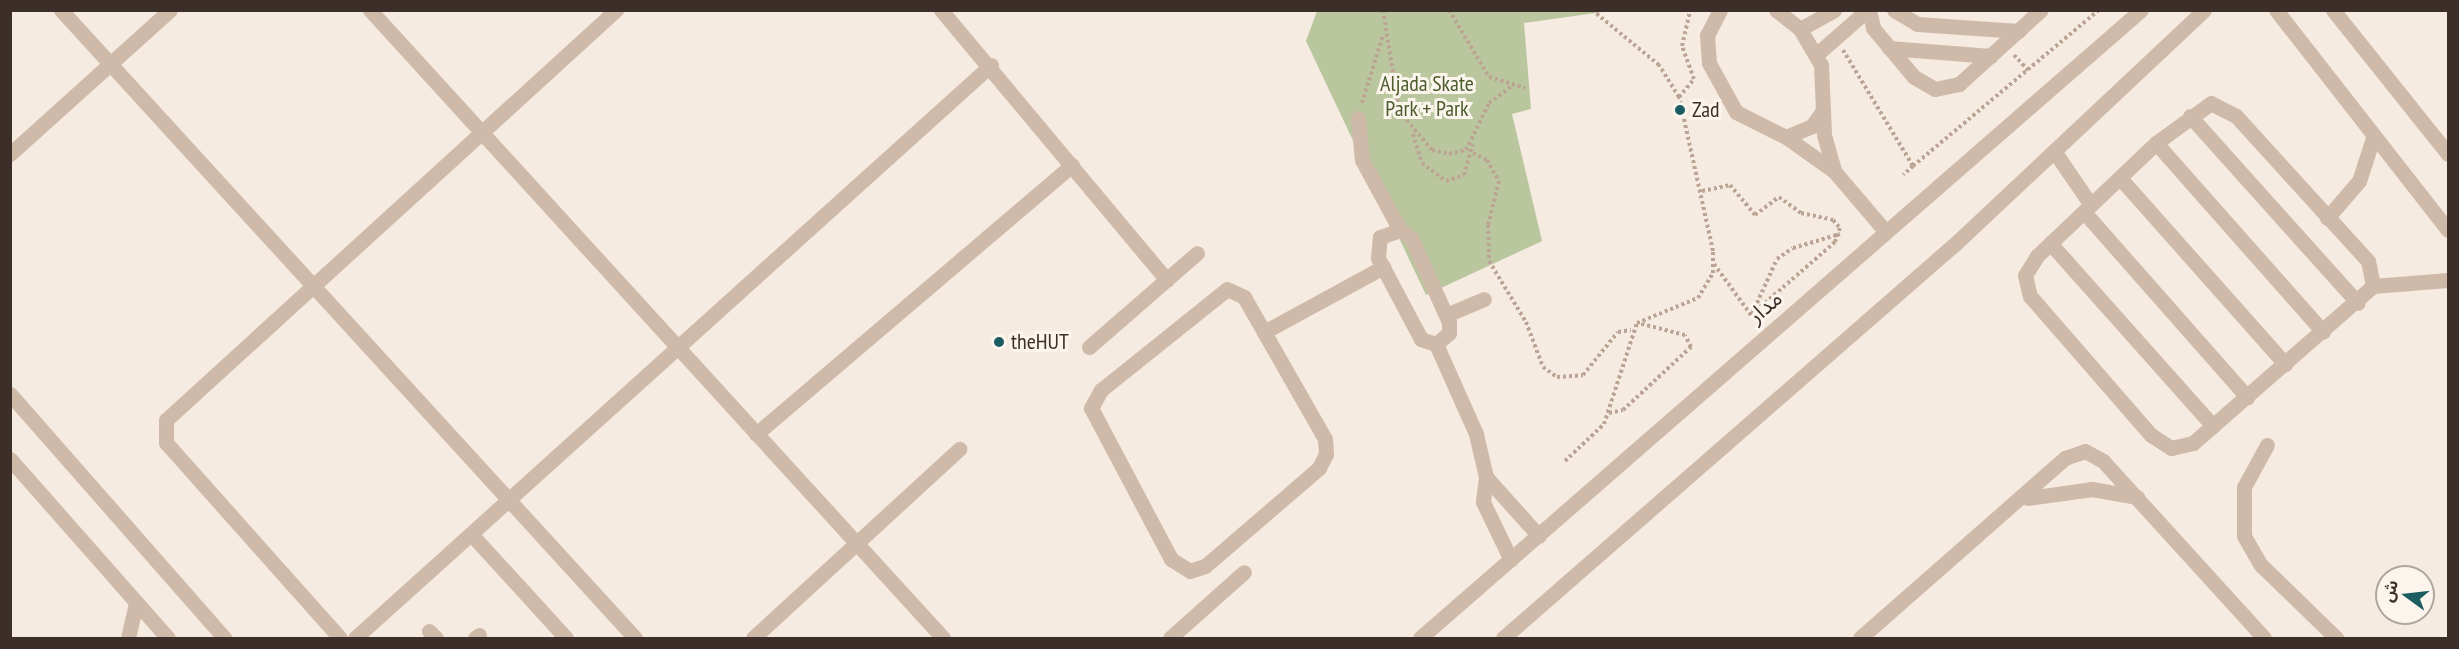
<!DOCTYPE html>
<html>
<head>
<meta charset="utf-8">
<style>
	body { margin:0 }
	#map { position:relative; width:2459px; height:649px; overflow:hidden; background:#f5ebe0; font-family:"PT Sans Narrow","Noto Sans Arabic",sans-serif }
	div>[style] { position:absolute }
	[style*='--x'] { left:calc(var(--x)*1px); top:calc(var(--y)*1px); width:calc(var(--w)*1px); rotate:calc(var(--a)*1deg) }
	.green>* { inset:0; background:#b9c69e }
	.path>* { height:4px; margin-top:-2px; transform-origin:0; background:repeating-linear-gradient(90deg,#bba494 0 3px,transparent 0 6px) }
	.minor>* { height:15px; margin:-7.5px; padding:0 7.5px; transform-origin:7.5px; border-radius:7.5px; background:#cfbaaa }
	.dots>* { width:16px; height:16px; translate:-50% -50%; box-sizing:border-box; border:3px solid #fcf5ed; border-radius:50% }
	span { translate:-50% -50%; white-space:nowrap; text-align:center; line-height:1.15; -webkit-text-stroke:6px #fcf5ed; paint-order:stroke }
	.park-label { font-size:22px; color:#4b5c2c }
	.poi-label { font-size:22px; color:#3c2f2a }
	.left { translate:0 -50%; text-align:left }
	.street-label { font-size:22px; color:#3c2f2a }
	.frame { position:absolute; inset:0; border:12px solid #3c2f2a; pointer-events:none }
	.north { position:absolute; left:2375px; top:565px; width:60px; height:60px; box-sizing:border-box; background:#fcf5ed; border:2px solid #afa69f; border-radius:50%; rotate:285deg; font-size:16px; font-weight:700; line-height:24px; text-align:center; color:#3c2f2a }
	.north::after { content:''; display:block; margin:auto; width:21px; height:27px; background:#1c5d61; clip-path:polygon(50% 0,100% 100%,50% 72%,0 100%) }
</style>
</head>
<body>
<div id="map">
	<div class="green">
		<i style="clip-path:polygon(1317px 11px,1610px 11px,1524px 23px,1531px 109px,1512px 114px,1542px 241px,1426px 295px,1306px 41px)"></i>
	</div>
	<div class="path">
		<i style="--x:1383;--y:10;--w:102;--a:81"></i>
		<i style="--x:1399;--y:111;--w:51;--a:49.8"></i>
		<i style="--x:1432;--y:150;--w:17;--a:13"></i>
		<i style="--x:1449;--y:154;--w:17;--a:-13"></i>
		<i style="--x:1466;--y:150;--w:52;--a:-63.9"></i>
		<i style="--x:1489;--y:103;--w:27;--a:-36"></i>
		<i style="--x:1449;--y:10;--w:78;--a:59.2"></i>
		<i style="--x:1489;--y:77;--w:38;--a:17"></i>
		<i style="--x:1843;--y:50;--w:135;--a:58.9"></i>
		<i style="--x:1913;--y:166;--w:13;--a:138"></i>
		<i style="--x:2014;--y:55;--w:21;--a:47"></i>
		<i style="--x:1679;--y:97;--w:23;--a:-50"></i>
		<i style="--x:1694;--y:79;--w:35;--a:-110"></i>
		<i style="--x:1682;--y:46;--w:37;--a:-77"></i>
		<i style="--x:1362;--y:103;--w:71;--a:-72.8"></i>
		<i style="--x:1413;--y:134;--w:30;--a:73"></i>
		<i style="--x:1422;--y:163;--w:30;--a:37"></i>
		<i style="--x:1446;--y:181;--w:19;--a:-18"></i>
		<i style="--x:1464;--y:175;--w:32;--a:-74"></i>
		<i style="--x:1473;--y:153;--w:16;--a:27"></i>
		<i style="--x:1487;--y:160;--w:24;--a:60"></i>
		<i style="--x:1499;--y:181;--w:45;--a:104"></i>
		<i style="--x:1488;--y:225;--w:36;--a:88"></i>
		<i style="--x:1489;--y:261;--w:71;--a:58.8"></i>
		<i style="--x:1526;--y:322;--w:48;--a:69.3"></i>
		<i style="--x:1543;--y:367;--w:17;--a:36"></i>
		<i style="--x:1557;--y:377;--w:26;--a:-4"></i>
		<i style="--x:1583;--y:375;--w:55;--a:-50.9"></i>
		<i style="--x:1618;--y:332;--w:13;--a:-9"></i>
		<i style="--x:1913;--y:166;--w:243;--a:-40"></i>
		<i style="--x:1702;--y:191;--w:29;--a:-12"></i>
		<i style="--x:1730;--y:185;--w:39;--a:50"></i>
		<i style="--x:1755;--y:215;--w:30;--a:-37"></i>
		<i style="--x:1779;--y:197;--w:27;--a:36"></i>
		<i style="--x:1801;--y:213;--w:33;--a:12"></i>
		<i style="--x:1833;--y:220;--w:11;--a:49"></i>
		<i style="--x:1840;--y:228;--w:15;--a:110"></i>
		<i style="--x:1835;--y:242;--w:111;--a:139"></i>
		<i style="--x:1751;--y:315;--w:63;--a:-126"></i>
		<i style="--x:1752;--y:314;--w:60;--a:-65.6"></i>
		<i style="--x:1777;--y:259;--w:19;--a:-35"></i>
		<i style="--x:1793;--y:248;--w:49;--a:-16.6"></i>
		<i style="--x:1609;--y:413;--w:14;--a:-12"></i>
		<i style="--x:1623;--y:410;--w:93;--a:-42.8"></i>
		<i style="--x:1691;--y:347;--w:13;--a:-117"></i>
		<i style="--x:1685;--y:335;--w:49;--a:-165.7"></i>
		<i style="--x:1565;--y:461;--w:54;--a:-43.5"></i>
		<i style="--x:1604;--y:424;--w:106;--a:-71.9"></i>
		<i style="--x:1637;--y:323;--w:66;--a:-22.3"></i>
		<i style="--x:1698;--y:298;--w:29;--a:-59"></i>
		<i style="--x:1713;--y:273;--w:22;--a:-90"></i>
		<i style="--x:1713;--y:251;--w:158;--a:-102.4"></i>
		<i style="--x:1679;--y:97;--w:38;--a:-122"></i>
		<i style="--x:1659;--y:65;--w:87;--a:-140.6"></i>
	</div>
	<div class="minor">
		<i style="--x:61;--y:10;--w:851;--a:47.57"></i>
		<i style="--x:370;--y:10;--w:850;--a:47.62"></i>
		<i style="--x:941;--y:10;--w:352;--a:50.1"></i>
		<i style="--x:1720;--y:10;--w:28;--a:117"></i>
		<i style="--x:1707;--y:35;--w:28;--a:86"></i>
		<i style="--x:1709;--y:63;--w:56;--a:61.1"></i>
		<i style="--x:1736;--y:112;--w:56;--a:26.6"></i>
		<i style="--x:1786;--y:137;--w:28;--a:-23"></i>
		<i style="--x:1812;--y:126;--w:19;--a:-55"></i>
		<i style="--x:1776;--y:10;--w:31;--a:38"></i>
		<i style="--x:1800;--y:29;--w:42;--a:59.7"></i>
		<i style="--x:1821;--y:65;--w:70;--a:87.5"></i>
		<i style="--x:1824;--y:135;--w:37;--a:74"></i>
		<i style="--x:1869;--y:10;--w:18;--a:77"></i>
		<i style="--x:1873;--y:28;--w:64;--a:50.1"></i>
		<i style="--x:1914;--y:77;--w:24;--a:30"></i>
		<i style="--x:1935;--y:89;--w:25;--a:-12"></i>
		<i style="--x:1959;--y:84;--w:110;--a:-42.1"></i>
		<i style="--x:1894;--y:10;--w:27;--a:31"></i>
		<i style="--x:1917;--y:24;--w:102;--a:3.9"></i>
		<i style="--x:2276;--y:10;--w:279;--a:52"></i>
		<i style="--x:2333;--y:10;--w:184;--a:51.4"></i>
		<i style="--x:1800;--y:29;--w:39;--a:-29"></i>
		<i style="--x:1889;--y:48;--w:102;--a:4.5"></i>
		<i style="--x:1817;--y:54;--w:67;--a:-41.3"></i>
		<i style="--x:2190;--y:116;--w:251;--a:48.1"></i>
		<i style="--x:1358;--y:118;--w:42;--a:84.6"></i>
		<i style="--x:1362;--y:160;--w:80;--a:61.5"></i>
		<i style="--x:1786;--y:137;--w:59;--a:35.3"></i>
		<i style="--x:1834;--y:171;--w:79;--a:49.6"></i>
		<i style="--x:2156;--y:143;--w:252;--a:48.5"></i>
		<i style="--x:2054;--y:151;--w:65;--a:55.6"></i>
		<i style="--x:10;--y:154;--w:215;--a:-42"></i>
		<i style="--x:2120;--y:178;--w:249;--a:48.4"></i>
		<i style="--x:2084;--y:212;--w:247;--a:48.6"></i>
		<i style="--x:2327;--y:218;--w:49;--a:-49.1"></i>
		<i style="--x:2359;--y:181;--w:45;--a:-72"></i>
		<i style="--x:1400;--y:230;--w:14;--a:36"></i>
		<i style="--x:1411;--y:238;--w:92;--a:65.7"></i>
		<i style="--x:1449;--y:322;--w:11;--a:90"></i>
		<i style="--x:1449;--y:333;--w:17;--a:140"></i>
		<i style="--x:1436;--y:344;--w:16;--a:-162"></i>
		<i style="--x:1421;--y:339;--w:92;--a:-118"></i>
		<i style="--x:1378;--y:258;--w:21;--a:-85"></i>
		<i style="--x:1380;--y:237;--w:21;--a:-19"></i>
		<i style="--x:2050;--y:243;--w:245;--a:48.3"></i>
		<i style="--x:2373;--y:286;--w:25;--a:-101"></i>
		<i style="--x:2368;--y:261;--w:196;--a:-132.3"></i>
		<i style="--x:2236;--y:116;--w:28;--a:-153"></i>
		<i style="--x:2211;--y:103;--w:68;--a:144"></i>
		<i style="--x:2156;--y:143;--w:164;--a:136.5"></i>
		<i style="--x:2037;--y:256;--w:22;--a:122"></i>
		<i style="--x:2025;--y:275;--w:22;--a:77"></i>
		<i style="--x:2030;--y:296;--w:184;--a:49"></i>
		<i style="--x:2151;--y:435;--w:24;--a:33"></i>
		<i style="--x:2171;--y:448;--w:23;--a:-13"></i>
		<i style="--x:2193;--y:443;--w:239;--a:-41.1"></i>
		<i style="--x:2373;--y:286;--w:75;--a:-4.6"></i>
		<i style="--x:1227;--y:289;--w:19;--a:25"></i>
		<i style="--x:1244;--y:297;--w:163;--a:60.3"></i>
		<i style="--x:1325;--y:439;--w:15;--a:86"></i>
		<i style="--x:1326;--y:454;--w:16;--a:117"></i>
		<i style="--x:1319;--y:468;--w:150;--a:139.3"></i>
		<i style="--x:1205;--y:566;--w:16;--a:162"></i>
		<i style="--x:1190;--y:571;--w:22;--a:-148"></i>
		<i style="--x:1171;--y:559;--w:171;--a:-117.9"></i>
		<i style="--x:1091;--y:408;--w:21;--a:-61"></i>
		<i style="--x:1101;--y:390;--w:161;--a:-38.7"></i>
		<i style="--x:1446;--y:315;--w:41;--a:-22.8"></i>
		<i style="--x:1264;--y:332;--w:136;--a:-28.6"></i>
		<i style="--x:1436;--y:344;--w:98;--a:66"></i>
		<i style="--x:1476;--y:434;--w:44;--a:76.9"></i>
		<i style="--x:1486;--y:477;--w:25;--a:97"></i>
		<i style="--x:1483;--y:502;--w:64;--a:64.2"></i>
		<i style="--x:1089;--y:347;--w:143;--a:-41"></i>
		<i style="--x:10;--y:394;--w:325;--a:48.7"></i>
		<i style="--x:756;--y:434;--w:415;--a:-40.4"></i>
		<i style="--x:2267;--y:445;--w:48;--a:118.7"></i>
		<i style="--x:2244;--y:487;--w:49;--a:90"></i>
		<i style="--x:2244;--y:536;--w:34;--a:60"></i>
		<i style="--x:2261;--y:565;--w:105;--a:44.2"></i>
		<i style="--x:10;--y:459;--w:239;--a:48.6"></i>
		<i style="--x:1486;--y:477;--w:79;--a:48.1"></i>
		<i style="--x:2028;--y:498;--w:65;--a:-8"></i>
		<i style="--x:2092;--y:489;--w:46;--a:10.1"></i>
		<i style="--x:471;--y:534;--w:141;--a:47.6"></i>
		<i style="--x:429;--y:631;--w:10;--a:45"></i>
		<i style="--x:128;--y:638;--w:37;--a:-77"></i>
		<i style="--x:340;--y:638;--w:261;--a:-131.7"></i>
		<i style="--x:166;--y:443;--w:23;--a:-90"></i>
		<i style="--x:166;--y:420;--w:609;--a:-42.34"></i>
		<i style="--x:355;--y:638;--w:856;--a:-42.02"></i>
		<i style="--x:475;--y:638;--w:5;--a:-37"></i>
		<i style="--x:753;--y:638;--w:280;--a:-42.5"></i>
		<i style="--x:1170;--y:638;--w:99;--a:-41.7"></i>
		<i style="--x:1420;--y:638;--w:956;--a:-41.06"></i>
		<i style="--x:1503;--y:638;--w:601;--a:-41.09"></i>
		<i style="--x:1956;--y:243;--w:340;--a:-43.2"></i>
		<i style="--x:1860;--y:638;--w:273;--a:-41.3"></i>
		<i style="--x:2065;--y:458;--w:21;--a:-19"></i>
		<i style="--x:2085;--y:451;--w:21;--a:29"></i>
		<i style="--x:2103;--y:461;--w:239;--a:47.7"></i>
	</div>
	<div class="dots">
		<i style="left:1680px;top:110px;background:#1c5d61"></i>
		<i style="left:999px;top:342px;background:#1c5d61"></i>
	</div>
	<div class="park-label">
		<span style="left:1427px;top:96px">Aljada Skate<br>Park + Park</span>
	</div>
	<div class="poi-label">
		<span class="left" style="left:1692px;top:110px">Zad</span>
		<span class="left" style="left:1011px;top:342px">theHUT</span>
	</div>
	<div class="street-label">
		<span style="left:1765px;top:307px;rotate:-41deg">مدار</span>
	</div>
	<div class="frame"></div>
	<div class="north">ش</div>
</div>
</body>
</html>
